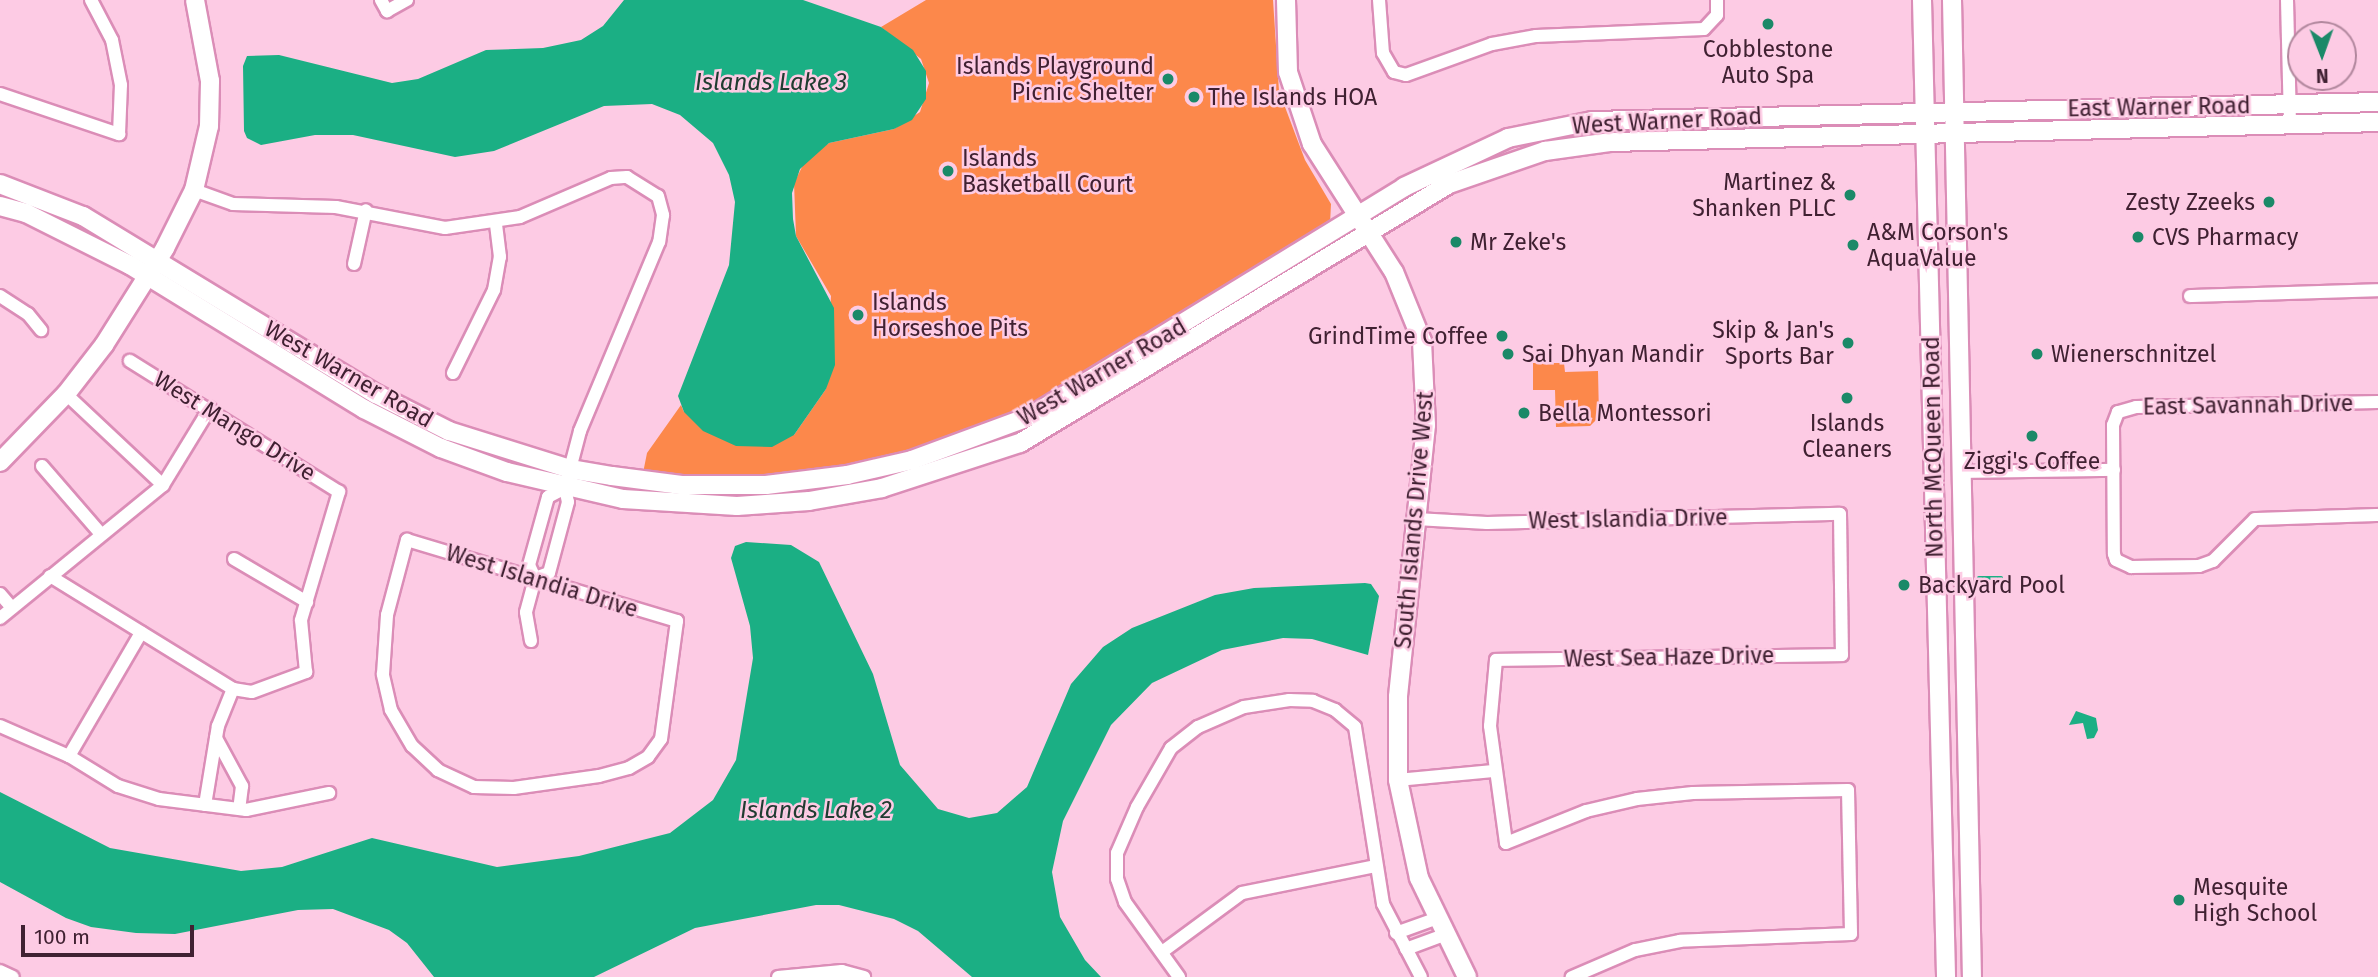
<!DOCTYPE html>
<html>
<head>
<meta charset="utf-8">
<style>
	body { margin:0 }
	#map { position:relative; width:2378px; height:977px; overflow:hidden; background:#fdcbe4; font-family:"Fira Sans",sans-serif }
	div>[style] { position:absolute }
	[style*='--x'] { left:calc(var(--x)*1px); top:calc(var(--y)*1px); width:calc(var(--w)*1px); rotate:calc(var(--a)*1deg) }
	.green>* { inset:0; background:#fc884b }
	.water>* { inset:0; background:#1baf84 }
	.stream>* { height:3.5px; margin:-1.75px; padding:0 1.75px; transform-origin:1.75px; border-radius:1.75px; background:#1baf84 }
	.roads { filter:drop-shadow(2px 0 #db8db7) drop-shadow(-2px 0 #db8db7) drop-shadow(0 2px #db8db7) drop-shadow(0 -2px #db8db7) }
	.street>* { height:12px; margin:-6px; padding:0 6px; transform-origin:6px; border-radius:6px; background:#fff }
	.secondary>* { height:18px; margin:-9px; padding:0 9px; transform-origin:9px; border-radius:9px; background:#fff }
	.dots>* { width:19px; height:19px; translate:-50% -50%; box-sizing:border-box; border:4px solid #fdcbe4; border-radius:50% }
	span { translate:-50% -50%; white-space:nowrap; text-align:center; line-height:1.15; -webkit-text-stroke:5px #fdcbe4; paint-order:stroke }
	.poi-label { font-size:23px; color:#402132 }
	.right { translate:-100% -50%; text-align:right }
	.left { translate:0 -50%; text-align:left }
	.street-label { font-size:23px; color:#402132 }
	.water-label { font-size:24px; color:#203c31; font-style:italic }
	.north { position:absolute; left:2287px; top:21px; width:70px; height:70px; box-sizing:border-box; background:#fdcbe4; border:2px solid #b1879d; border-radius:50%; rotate:179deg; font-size:19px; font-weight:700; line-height:28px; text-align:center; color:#402132 }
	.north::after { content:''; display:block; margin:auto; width:24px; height:32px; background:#1b8968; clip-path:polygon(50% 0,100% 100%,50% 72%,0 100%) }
	.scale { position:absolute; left:21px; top:925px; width:173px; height:32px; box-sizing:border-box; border:4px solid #402132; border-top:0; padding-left:9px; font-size:21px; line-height:24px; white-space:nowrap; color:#402132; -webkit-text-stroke:5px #fdcbe4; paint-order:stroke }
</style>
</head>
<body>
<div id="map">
	<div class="green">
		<i style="clip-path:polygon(926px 0,1273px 0,1279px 91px,1305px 160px,1331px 204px,1330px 224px,1024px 411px,956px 438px,884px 459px,807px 472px,712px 478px,643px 473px,647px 453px,681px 405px,684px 412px,794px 435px,826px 389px,831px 296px,796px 236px,794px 183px,806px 159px,829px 143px,894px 129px,920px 112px,929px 83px,921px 59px,881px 27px)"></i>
		<i style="clip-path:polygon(1564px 363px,1565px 372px,1598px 371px,1599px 417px,1590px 426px,1556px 427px,1555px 390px,1533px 390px,1533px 363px)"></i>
	</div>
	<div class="water">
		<i style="clip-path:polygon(624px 0,803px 0,881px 27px,913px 50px,926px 71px,926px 99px,912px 120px,894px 129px,829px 143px,800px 169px,792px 193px,793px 219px,796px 236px,834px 308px,835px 365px,826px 389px,794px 435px,772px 447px,736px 446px,703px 431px,684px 412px,678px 396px,729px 265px,735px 202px,729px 175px,713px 143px,680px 115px,652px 104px,604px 106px,494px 151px,455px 157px,353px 135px,315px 135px,261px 145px,247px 138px,244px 131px,243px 66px,247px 56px,279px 55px,392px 83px,418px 79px,486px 50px,543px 48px,581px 40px,603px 26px)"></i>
		<i style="clip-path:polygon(746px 542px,791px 545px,819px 562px,873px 674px,900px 765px,938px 809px,969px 818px,997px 813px,1027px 787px,1071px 684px,1103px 647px,1132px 628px,1215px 595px,1254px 588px,1365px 583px,1371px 584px,1379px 596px,1368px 655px,1312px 639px,1283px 638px,1222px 650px,1152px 683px,1111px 725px,1063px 821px,1052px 872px,1060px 917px,1085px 960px,1101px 977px,972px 977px,918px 931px,894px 919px,839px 905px,816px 905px,695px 928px,594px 977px,434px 977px,407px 943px,389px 930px,333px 909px,298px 910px,175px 934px,136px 933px,91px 927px,66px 918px,0 882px,0 792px,110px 848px,241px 871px,282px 867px,372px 838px,497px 867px,579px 856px,670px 833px,713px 800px,736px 760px,753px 658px,750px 626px,731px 558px,735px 546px)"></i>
		<i style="clip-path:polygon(2076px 711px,2096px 718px,2098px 730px,2094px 738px,2087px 739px,2083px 723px,2069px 725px)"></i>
	</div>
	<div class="stream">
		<i style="--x:1979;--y:578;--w:22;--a:0"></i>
	</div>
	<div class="roads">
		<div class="street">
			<i style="--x:381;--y:0;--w:13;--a:61"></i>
			<i style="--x:387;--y:11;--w:23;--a:-29"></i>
			<i style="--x:1379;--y:0;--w:53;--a:85.7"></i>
			<i style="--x:1383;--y:53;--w:22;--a:60"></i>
			<i style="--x:1394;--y:72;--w:12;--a:14"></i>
			<i style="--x:1406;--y:75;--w:91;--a:-19.8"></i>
			<i style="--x:1492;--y:44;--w:45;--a:-10.3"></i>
			<i style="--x:1536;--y:36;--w:168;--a:-2.4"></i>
			<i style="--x:1704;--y:29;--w:19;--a:-47"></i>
			<i style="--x:1717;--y:15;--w:15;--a:-90"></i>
			<i style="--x:2287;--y:0;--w:125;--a:88.6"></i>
			<i style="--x:0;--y:94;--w:126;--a:18.6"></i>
			<i style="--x:119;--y:134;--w:49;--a:-87.7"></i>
			<i style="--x:121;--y:85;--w:46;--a:-101.3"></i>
			<i style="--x:112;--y:40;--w:45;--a:-117.7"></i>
			<i style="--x:194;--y:190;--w:41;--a:19.7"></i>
			<i style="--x:233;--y:204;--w:103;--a:1.7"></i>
			<i style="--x:336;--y:207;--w:111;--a:10.9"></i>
			<i style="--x:445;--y:228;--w:76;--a:-8.3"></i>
			<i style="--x:520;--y:217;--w:99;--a:-23.2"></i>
			<i style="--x:611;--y:178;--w:16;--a:-4"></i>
			<i style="--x:627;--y:177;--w:36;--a:32"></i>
			<i style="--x:658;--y:196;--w:20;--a:75"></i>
			<i style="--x:663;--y:215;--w:27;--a:98"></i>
			<i style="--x:659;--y:242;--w:205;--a:112.7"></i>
			<i style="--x:580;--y:431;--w:59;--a:104.7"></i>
			<i style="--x:565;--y:488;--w:14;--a:78"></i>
			<i style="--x:568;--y:502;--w:73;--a:105"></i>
			<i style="--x:549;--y:573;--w:15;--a:160"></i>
			<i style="--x:354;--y:264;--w:55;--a:-77.5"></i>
			<i style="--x:0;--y:296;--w:33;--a:33"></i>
			<i style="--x:28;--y:314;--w:21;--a:51"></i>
			<i style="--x:2190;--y:296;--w:188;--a:-1.8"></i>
			<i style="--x:453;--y:373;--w:93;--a:-63.7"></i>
			<i style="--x:494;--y:290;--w:34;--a:-80"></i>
			<i style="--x:500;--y:257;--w:33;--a:-97"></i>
			<i style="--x:66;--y:394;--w:133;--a:43.2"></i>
			<i style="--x:2378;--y:402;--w:242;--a:178.8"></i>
			<i style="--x:2136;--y:407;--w:19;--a:164"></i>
			<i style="--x:2118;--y:412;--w:14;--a:111"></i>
			<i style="--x:2113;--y:425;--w:129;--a:89.6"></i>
			<i style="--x:2114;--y:554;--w:6;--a:72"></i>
			<i style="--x:2116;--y:560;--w:17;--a:25"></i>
			<i style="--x:2131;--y:567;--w:68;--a:-0.8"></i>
			<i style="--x:2199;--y:566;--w:15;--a:-20"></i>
			<i style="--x:2213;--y:561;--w:59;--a:-45"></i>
			<i style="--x:2255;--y:519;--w:123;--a:-1.9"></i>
			<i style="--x:42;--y:466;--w:90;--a:49.1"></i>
			<i style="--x:1963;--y:472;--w:151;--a:-0.8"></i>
			<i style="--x:1416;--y:519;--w:71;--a:3.2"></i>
			<i style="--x:1487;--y:523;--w:353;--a:-1.5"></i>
			<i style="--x:1840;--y:514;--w:141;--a:89.2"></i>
			<i style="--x:1842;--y:655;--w:346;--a:179.2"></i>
			<i style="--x:1496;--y:660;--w:66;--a:95.2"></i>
			<i style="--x:1490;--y:726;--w:118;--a:82.2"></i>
			<i style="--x:1506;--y:843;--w:86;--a:-21.8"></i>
			<i style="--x:1586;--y:811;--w:52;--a:-13.2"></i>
			<i style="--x:1637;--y:799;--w:56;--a:-6.1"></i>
			<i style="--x:1693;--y:793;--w:155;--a:-1.1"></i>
			<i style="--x:1848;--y:790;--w:144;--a:88.8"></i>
			<i style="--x:1851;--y:934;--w:171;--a:177.7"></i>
			<i style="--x:1680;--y:941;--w:46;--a:168.7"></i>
			<i style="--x:1635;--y:950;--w:69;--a:156.8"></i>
			<i style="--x:407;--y:540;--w:282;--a:16.7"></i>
			<i style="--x:677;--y:621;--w:119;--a:97.7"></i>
			<i style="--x:661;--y:739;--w:22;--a:126"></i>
			<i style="--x:648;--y:757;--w:22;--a:150"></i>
			<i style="--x:629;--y:768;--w:31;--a:165"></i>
			<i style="--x:599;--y:776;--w:86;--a:172"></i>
			<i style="--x:514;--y:788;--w:40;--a:-178.6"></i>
			<i style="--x:474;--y:787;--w:40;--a:-155"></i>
			<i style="--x:438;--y:770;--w:35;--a:-137"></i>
			<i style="--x:412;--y:746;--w:42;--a:-120.3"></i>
			<i style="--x:391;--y:710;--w:37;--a:-103"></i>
			<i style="--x:383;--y:674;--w:59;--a:-86.1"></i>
			<i style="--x:387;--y:615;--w:78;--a:-75.1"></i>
			<i style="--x:234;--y:559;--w:85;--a:30.5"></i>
			<i style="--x:50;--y:576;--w:215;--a:31.7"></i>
			<i style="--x:233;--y:689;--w:19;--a:9"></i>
			<i style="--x:252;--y:692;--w:58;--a:-20.3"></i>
			<i style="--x:306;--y:672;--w:52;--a:-95.5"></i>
			<i style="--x:301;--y:620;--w:134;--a:-73.5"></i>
			<i style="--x:339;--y:492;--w:247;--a:-147.9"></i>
			<i style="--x:0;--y:594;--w:18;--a:49"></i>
			<i style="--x:0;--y:618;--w:210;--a:-39.2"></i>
			<i style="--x:163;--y:485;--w:90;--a:-58.6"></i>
			<i style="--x:531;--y:641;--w:29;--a:-100"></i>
			<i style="--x:526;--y:612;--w:35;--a:-75"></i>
			<i style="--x:535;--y:578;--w:14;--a:-115"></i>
			<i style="--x:529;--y:565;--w:71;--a:-74.4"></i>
			<i style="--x:548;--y:497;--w:19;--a:-28"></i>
			<i style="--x:0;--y:726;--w:75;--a:23.5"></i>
			<i style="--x:69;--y:756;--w:57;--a:31.5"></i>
			<i style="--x:118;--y:786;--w:43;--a:17.6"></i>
			<i style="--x:159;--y:799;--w:88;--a:7.2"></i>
			<i style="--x:246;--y:810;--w:85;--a:-11.6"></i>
			<i style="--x:216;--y:738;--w:55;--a:61.6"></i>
			<i style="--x:242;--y:786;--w:23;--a:97"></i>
			<i style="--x:69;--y:756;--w:143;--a:-59.7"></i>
			<i style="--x:1398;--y:780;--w:95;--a:-5.4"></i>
			<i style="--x:205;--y:805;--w:80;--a:-80.7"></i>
			<i style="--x:218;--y:726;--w:40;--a:-68"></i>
			<i style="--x:1396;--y:933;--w:41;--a:-19.7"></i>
			<i style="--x:1406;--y:949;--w:40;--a:-20.2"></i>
			<i style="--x:1162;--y:952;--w:99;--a:-36.4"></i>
			<i style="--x:1242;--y:893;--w:137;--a:-11.4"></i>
			<i style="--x:0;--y:971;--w:14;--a:25"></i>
			<i style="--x:778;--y:977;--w:64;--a:-5.4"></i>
			<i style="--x:842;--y:971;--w:23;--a:15"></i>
			<i style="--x:1179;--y:977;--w:92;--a:-125.8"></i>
			<i style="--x:1125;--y:902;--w:24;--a:-109"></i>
			<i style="--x:1117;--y:879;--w:26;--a:-90"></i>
			<i style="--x:1117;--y:853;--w:50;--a:-66.5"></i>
			<i style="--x:1137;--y:807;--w:68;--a:-60"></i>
			<i style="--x:1171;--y:748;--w:34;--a:-38"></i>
			<i style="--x:1198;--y:727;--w:50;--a:-23.5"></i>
			<i style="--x:1244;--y:707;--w:46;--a:-8.8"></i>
			<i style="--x:1289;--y:700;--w:24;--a:2"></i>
			<i style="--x:1313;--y:701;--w:24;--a:22"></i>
			<i style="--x:1335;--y:710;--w:26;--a:40"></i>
			<i style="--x:1355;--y:727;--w:179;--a:81"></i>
			<i style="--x:1383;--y:904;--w:82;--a:62.5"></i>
		</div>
		<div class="secondary">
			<i style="--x:1286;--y:0;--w:72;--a:88.4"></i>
			<i style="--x:1288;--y:72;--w:76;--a:71.6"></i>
			<i style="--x:1312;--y:144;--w:152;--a:57.4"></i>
			<i style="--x:1394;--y:272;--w:74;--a:67.9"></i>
			<i style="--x:1422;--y:341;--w:84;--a:87.3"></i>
			<i style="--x:1426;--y:425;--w:273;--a:95.9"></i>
			<i style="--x:1398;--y:697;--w:83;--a:90"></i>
			<i style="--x:1398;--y:780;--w:100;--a:77.9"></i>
			<i style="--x:1419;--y:878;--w:110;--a:64.1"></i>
			<i style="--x:1922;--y:0;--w:977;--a:88.59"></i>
			<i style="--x:1952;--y:0;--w:977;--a:88.83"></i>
			<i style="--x:0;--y:184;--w:89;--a:21.1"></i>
			<i style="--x:83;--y:216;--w:343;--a:31.3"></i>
			<i style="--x:376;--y:394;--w:82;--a:26.9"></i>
			<i style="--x:449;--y:431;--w:127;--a:17.4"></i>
			<i style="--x:570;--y:469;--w:43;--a:9.5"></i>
			<i style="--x:612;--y:476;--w:70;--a:7.4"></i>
			<i style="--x:681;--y:485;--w:85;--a:0"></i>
			<i style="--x:766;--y:485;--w:82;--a:-7"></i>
			<i style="--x:847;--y:475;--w:67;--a:-13"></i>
			<i style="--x:912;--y:460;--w:127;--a:-20.3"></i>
			<i style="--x:1031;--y:416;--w:438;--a:-31.5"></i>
			<i style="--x:1404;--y:187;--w:115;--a:-25.2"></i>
			<i style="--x:1508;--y:138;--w:86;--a:-11.4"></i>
			<i style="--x:1592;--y:121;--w:786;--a:-1.38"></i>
			<i style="--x:0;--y:206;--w:27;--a:15"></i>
			<i style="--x:26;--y:213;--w:116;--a:26.6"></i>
			<i style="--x:130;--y:265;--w:275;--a:31.6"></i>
			<i style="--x:364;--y:409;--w:86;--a:26.9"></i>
			<i style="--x:441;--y:448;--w:70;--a:20"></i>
			<i style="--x:507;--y:472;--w:119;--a:13.1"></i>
			<i style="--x:623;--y:499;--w:114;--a:3.5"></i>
			<i style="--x:737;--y:506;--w:72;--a:-4"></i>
			<i style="--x:809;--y:501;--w:74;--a:-10.1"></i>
			<i style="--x:882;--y:488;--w:145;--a:-18.1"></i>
			<i style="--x:1020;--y:443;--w:501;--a:-31.12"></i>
			<i style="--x:1449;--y:184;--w:102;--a:-19"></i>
			<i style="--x:1545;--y:151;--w:67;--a:-7.8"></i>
			<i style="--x:1611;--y:142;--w:767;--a:-1.49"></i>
			<i style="--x:0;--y:462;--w:95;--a:-45.9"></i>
			<i style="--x:66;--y:394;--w:62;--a:-52.2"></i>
			<i style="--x:104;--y:345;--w:115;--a:-57.8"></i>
			<i style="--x:165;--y:248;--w:65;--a:-63.4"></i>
			<i style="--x:194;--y:190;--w:66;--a:-76.8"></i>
			<i style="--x:209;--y:126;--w:45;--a:-88.7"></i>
			<i style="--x:210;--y:81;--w:82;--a:-100.5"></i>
		</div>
	</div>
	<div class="dots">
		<i style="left:1768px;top:24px;background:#1b8968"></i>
		<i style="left:1168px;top:79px;background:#1b8968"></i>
		<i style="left:1194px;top:97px;background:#1b8968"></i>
		<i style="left:948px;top:171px;background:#1b8968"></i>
		<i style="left:1850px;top:195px;background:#1b8968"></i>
		<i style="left:2269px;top:202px;background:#1b8968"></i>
		<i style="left:2138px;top:237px;background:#1b8968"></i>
		<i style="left:1456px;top:242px;background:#1b8968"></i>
		<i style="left:1853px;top:245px;background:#1b8968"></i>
		<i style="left:858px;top:315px;background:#1b8968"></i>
		<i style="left:1502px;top:336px;background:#1b8968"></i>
		<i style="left:1848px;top:343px;background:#1b8968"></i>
		<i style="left:1508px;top:354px;background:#1b8968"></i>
		<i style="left:2037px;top:354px;background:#1b8968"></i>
		<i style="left:1847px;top:398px;background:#1b8968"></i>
		<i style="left:1524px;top:413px;background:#1b8968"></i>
		<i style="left:2032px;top:436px;background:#1b8968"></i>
		<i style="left:1904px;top:585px;background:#1b8968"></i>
		<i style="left:2179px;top:900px;background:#1b8968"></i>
	</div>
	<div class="poi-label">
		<span style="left:1768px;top:62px">Cobblestone<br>Auto Spa</span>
		<span class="right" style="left:1154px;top:79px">Islands Playground<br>Picnic Shelter</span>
		<span class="left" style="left:1208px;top:97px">The Islands HOA</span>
		<span class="left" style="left:962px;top:171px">Islands<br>Basketball Court</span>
		<span class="right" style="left:1836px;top:195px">Martinez &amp;<br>Shanken PLLC</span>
		<span class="right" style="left:2255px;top:202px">Zesty Zzeeks</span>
		<span class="left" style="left:1867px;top:245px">A&amp;M Corson's<br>AquaValue</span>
		<span class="left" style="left:2152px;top:237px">CVS Pharmacy</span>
		<span class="left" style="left:1470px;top:242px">Mr Zeke's</span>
		<span class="left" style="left:872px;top:315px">Islands<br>Horseshoe Pits</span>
		<span class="right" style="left:1834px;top:343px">Skip &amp; Jan's<br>Sports Bar</span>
		<span class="right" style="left:1488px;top:336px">GrindTime Coffee</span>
		<span class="left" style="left:1522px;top:354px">Sai Dhyan Mandir</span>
		<span class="left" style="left:2051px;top:354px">Wienerschnitzel</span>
		<span class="left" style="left:1538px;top:413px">Bella Montessori</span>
		<span style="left:1847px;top:436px">Islands<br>Cleaners</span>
		<span style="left:2032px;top:461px">Ziggi's Coffee</span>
		<span class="left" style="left:1918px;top:585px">Backyard Pool</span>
		<span class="left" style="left:2193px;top:900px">Mesquite<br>High School</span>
	</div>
	<div class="street-label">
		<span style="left:2159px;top:107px;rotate:-1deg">East Warner Road</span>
		<span style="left:1667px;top:121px;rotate:-3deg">West Warner Road</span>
		<span style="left:1102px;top:372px;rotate:-30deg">West Warner Road</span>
		<span style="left:349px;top:374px;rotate:30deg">West Warner Road</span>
		<span style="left:2248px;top:405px;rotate:-1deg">East Savannah Drive</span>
		<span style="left:235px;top:426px;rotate:32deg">West Mango Drive</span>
		<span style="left:1933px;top:447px;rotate:-91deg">North McQueen Road</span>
		<span style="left:1628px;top:519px;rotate:-1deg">West Islandia Drive</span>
		<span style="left:1414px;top:520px;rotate:-85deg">South Islands Drive West</span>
		<span style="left:542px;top:581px;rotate:17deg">West Islandia Drive</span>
		<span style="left:1669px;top:657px;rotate:-1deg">West Sea Haze Drive</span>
	</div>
	<div class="water-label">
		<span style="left:771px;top:83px">Islands Lake 3</span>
		<span style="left:816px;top:811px">Islands Lake 2</span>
	</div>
	<div class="north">N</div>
	<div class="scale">100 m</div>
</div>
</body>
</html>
